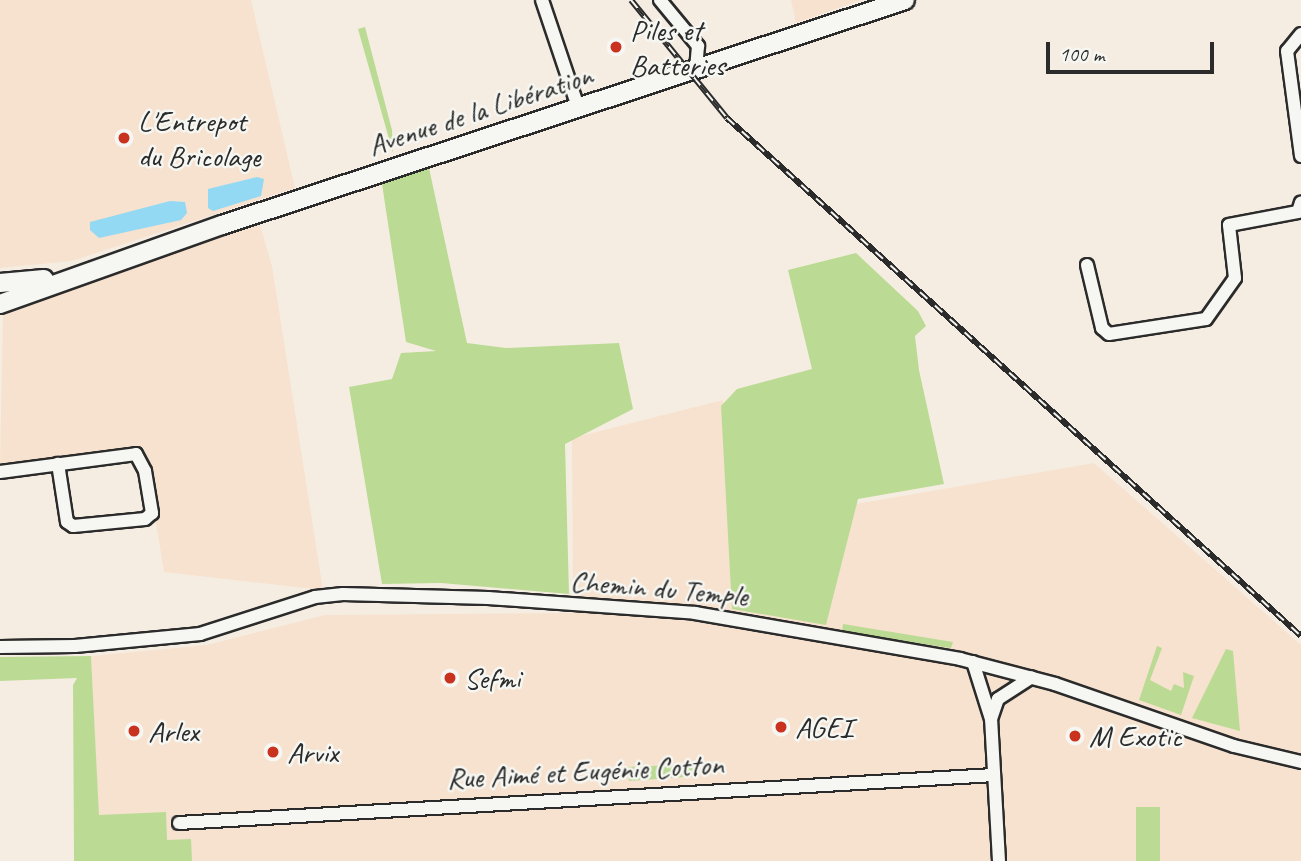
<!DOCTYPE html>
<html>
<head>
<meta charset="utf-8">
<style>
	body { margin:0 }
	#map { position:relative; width:1301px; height:861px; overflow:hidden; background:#f6ede2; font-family:Caveat,sans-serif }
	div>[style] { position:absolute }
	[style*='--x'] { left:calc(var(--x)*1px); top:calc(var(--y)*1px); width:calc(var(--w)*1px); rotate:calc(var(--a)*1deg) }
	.built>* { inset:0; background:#f6e2cf }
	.green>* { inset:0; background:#bbdb94; transform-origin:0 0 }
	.water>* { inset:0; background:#93d9f4 }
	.roads { filter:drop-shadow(2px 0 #2b2b2b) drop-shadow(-2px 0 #2b2b2b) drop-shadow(0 2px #2b2b2b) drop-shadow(0 -2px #2b2b2b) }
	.street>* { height:12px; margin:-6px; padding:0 6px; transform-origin:6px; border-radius:6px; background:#f6f6f2 }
	.secondary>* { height:18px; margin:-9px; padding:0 9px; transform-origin:9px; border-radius:9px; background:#f6f6f2 }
	.rail>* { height:6px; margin-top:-3px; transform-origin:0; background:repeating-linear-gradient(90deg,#f6f6f2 0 10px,#2b2b2b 0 20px); box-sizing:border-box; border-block:2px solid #2b2b2b }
	.dots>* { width:19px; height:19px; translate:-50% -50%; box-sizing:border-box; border:4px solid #f6f6f2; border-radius:50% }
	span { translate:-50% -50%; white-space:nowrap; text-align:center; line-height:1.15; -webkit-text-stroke:5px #f6f6f2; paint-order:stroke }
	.poi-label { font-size:30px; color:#2b2b2b }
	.left { translate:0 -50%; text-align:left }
	.street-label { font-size:30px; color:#2b2b2b }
	.scale { position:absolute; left:1046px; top:42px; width:168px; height:32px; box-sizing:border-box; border:4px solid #2b2b2b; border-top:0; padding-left:9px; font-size:21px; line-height:24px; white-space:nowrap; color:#2b2b2b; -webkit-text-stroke:5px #f6f6f2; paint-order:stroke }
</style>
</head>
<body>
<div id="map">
	<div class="built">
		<i style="clip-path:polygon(0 0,251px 0,295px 188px,72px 261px,0 268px)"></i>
		<i style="clip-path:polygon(791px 0,861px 0,796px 23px)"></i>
		<i style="clip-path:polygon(260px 225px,272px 266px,323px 590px,164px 572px,144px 448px,0 465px,3px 313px,120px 267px)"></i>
		<i style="clip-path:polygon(723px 400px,737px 610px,827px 621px,856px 504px,1094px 463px,1301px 645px,1301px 861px,101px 861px,91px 656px,207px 645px,325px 615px,573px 613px,572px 438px)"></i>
	</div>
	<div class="green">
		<i style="clip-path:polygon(365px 27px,392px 130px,393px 153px,358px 29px)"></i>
		<i style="clip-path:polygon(429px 168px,467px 343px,506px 348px,619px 343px,633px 409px,565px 444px,569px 594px,441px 583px,382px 584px,349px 387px,392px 379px,401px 353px,436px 351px,406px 342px,382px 184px)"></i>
		<i style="clip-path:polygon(856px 253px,918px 311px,926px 326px,915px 336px,919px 370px,944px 484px,858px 499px,826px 625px,732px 609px,721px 406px,737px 389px,812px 369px,788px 270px)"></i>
		<i style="clip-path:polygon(843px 624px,953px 642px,951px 648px,842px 632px)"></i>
		<i style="clip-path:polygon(1157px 646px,1162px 648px,1150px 680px,1171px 691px,1174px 684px,1184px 688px,1183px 672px,1194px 676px,1181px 715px,1139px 700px)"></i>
		<i style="clip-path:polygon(1226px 649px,1233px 651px,1240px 731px,1192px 718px)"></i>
		<i style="clip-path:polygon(91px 656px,99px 815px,166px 812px,167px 840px,191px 839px,192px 861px,74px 861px,73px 685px,77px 678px,0 681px,0 657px)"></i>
		<i style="clip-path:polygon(697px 764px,698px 776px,629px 781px,628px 767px)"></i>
		<i style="left:1136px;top:807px;width:24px;height:54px"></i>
	</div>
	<div class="water">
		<i style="clip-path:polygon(257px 177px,264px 179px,261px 196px,213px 211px,208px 208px,208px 189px)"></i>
		<i style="clip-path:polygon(170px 201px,185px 202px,187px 213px,181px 220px,99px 238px,90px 230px,90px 222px)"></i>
	</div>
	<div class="roads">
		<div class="street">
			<i style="--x:542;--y:0;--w:113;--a:71.4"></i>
			<i style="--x:660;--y:0;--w:60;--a:50.4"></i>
			<i style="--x:698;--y:46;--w:21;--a:95"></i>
			<i style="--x:1301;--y:34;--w:22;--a:129"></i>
			<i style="--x:1287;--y:51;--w:106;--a:82.4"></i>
			<i style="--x:1087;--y:265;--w:65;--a:76.6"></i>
			<i style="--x:1102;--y:328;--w:9;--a:41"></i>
			<i style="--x:1109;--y:334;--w:98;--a:-8.8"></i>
			<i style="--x:1206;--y:319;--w:50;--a:-54.7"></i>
			<i style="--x:1235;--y:278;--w:53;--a:-96.5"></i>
			<i style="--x:1229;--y:225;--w:70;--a:-10.7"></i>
			<i style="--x:1298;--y:212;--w:10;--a:-73"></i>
			<i style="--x:0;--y:472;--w:137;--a:-7.5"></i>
			<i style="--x:136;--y:454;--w:19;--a:62"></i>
			<i style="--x:145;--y:471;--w:43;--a:80.5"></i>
			<i style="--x:152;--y:513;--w:9;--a:139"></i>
			<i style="--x:145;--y:519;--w:72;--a:174.4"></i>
			<i style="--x:73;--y:526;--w:7;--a:-146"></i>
			<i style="--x:67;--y:522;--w:59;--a:-98.8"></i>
			<i style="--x:0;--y:647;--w:75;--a:-0.8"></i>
			<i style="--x:75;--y:646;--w:126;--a:-5.5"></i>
			<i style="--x:200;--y:634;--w:121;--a:-17.8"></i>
			<i style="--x:315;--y:597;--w:28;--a:-6"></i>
			<i style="--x:343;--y:594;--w:145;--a:1.6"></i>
			<i style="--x:488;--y:598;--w:208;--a:4.1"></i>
			<i style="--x:695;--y:613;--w:269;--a:9.8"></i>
			<i style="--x:960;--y:659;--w:98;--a:14.7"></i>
			<i style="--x:1055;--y:684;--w:189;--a:19.1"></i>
			<i style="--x:1234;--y:746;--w:69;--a:13.4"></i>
			<i style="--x:973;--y:662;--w:60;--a:72.5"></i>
			<i style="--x:179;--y:823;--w:816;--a:-3.37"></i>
			<i style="--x:999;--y:861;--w:142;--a:-93.2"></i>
			<i style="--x:991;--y:719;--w:21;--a:-71"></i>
			<i style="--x:998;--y:699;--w:40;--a:-32.9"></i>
		</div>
		<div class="secondary">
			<i style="--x:0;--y:283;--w:44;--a:-5.2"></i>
			<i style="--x:0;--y:304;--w:236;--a:-19.6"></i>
			<i style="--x:222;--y:225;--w:719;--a:-18.23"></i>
		</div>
	</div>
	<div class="rail">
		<i style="--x:631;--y:0;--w:152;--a:50.9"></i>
		<i style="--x:727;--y:118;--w:773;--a:42.06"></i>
	</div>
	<div class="dots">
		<i style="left:616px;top:47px;background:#c8321e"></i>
		<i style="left:124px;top:138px;background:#c8321e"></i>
		<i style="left:450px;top:678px;background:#c8321e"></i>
		<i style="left:781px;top:727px;background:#c8321e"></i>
		<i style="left:134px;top:731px;background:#c8321e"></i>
		<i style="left:1075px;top:736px;background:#c8321e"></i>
		<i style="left:273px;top:752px;background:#c8321e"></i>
	</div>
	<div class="poi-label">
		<span class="left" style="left:630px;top:47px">Piles et<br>Batteries</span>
		<span class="left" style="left:138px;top:138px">L'Entrepot<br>du Bricolage</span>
		<span class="left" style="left:464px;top:678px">Sefmi</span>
		<span class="left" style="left:795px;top:727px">AGEI</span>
		<span class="left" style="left:148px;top:731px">Arlex</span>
		<span class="left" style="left:1089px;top:736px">M Exotic</span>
		<span class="left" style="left:287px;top:752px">Arvix</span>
	</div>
	<div class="street-label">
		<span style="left:480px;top:110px;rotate:-18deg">Avenue de la Libération</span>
		<span style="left:659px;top:588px;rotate:5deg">Chemin du Temple</span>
		<span style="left:585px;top:771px;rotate:-3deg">Rue Aimé et Eugénie Cotton</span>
	</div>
	<div class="scale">100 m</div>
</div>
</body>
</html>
